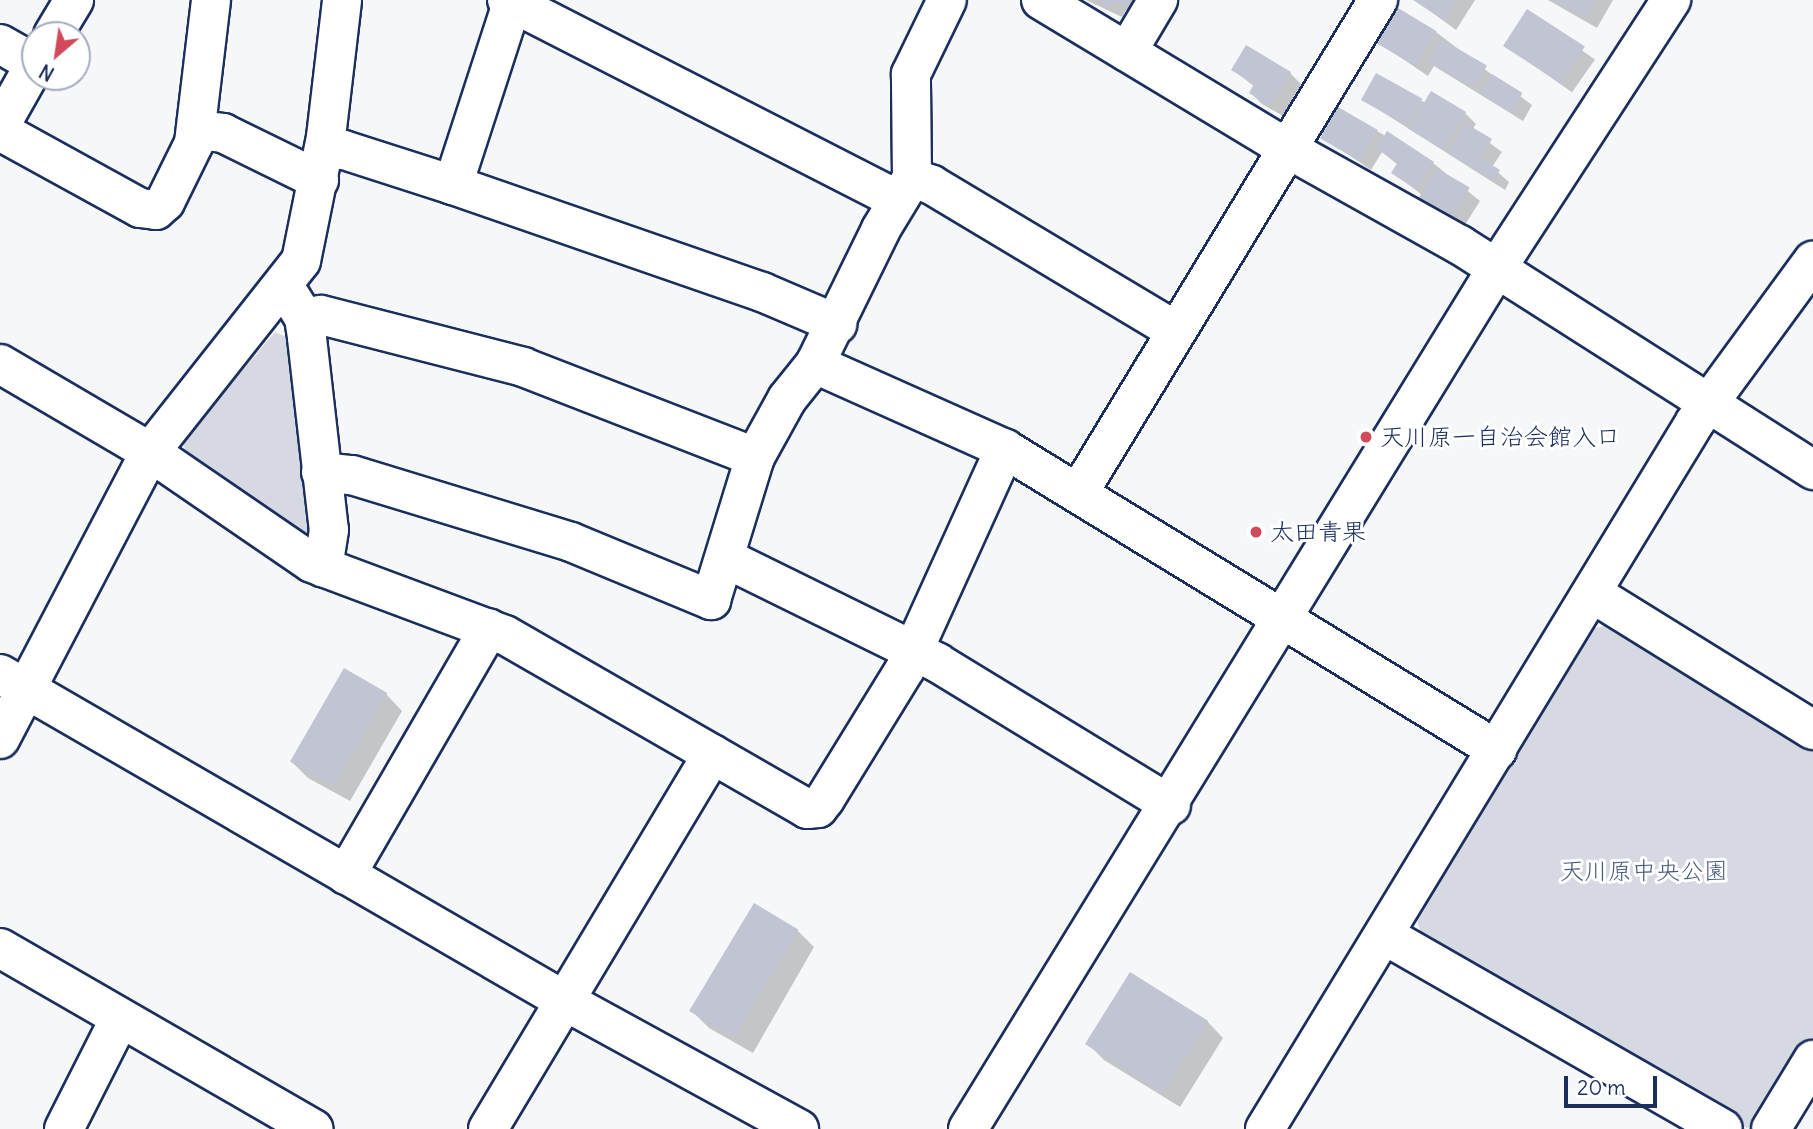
<!DOCTYPE html>
<html>
<head>
<meta charset="utf-8">
<style>
	body { margin:0 }
	#map { position:relative; width:1813px; height:1129px; overflow:hidden; background:#f6f7f9; font-family:Delius,"Klee One",sans-serif }
	div>[style] { position:absolute }
	[style*='--x'] { left:calc(var(--x)*1px); top:calc(var(--y)*1px); width:calc(var(--w)*1px); rotate:calc(var(--a)*1deg) }
	.green>* { inset:0; background:#d6d9e2 }
	.shadow>* { inset:0; background:#0003; transform-origin:0 0 }
	.building>* { inset:0; background:#c0c4d3; transform-origin:0 0 }
	.roads { filter:drop-shadow(2px 0 #1b2f5e) drop-shadow(-2px 0 #1b2f5e) drop-shadow(0 2px #1b2f5e) drop-shadow(0 -2px #1b2f5e) }
	.minor>* { height:38px; margin:-19px; padding:0 19px; transform-origin:19px; border-radius:19px; background:#fff }
	.dots>* { width:19px; height:19px; translate:-50% -50%; box-sizing:border-box; border:4px solid #fff; border-radius:50% }
	span { translate:-50% -50%; white-space:nowrap; text-align:center; line-height:1.15; -webkit-text-stroke:6px #fff; paint-order:stroke }
	.poi-label { font-size:24px; color:#1b2f5e }
	.left { translate:0 -50%; text-align:left }
	.park-label { font-size:24px; color:#4a5a7f }
	.north { position:absolute; left:21px; top:21px; width:70px; height:70px; box-sizing:border-box; background:#fff; border:2px solid #a4acbf; border-radius:50%; rotate:209deg; font-size:19px; font-weight:700; line-height:28px; text-align:center; color:#1b2f5e }
	.north::after { content:''; display:block; margin:auto; width:24px; height:32px; background:#d1495b; clip-path:polygon(50% 0,100% 100%,50% 72%,0 100%) }
	.scale { position:absolute; left:1564px; top:1076px; width:93px; height:32px; box-sizing:border-box; border:4px solid #1b2f5e; border-top:0; padding-left:9px; font-size:21px; line-height:24px; white-space:nowrap; color:#1b2f5e; -webkit-text-stroke:5px #fff; paint-order:stroke }
</style>
</head>
<body>
<div id="map">
	<div class="green">
		<i style="clip-path:polygon(275px 332px,286px 337px,309px 535px,299px 539px,187px 459px,183px 441px)"></i>
		<i style="clip-path:polygon(1615px 624px,1813px 745px,1813px 1040px,1759px 1126px,1747px 1128px,1422px 938px,1417px 919px,1594px 628px)"></i>
	</div>
	<div class="shadow">
		<i style="clip-path:polygon(1086px 0,1147px 0,1137px 17px,1126px 10px,1122px 17px)"></i>
		<i style="clip-path:polygon(1415px 0,1475px 0,1456px 30px)"></i>
		<i style="clip-path:polygon(1548px 0,1613px 0,1597px 28px)"></i>
		<i style="left:1527px;top:12px;width:83px;height:40px;rotate:35deg"></i>
		<i style="clip-path:polygon(1436px 32px,1532px 105px,1523px 121px,1434px 66px,1428px 76px,1375px 40px)"></i>
		<i style="clip-path:polygon(1233px 70px,1290px 73px,1301px 84px,1283px 116px,1262px 104px,1251px 93px,1255px 87px)"></i>
		<i style="clip-path:polygon(1362px 99px,1421px 101px,1465px 113px,1476px 124px,1472px 130px,1502px 152px,1492px 167px,1509px 182px,1505px 190px)"></i>
		<i style="clip-path:polygon(1377px 131px,1433px 163px,1480px 201px,1463px 228px,1431px 209px,1422px 195px,1394px 173px,1398px 165px,1382px 152px,1371px 170px,1322px 137px)"></i>
		<i style="clip-path:polygon(386px 694px,402px 711px,350px 801px,308px 778px,292px 762px)"></i>
		<i style="clip-path:polygon(798px 931px,814px 947px,753px 1053px,709px 1028px,693px 1012px)"></i>
		<i style="clip-path:polygon(1207px 1021px,1223px 1038px,1180px 1107px,1104px 1060px,1088px 1044px)"></i>
	</div>
	<div class="building">
		<i style="clip-path:polygon(1097px 0,1130px 0,1125px 7px,1114px 1px,1110px 8px)"></i>
		<i style="clip-path:polygon(1413px 0,1458px 0,1445px 21px)"></i>
		<i style="clip-path:polygon(1554px 0,1596px 0,1586px 18px)"></i>
		<i style="left:1393px;top:5px;width:51px;height:41px;rotate:31deg"></i>
		<i style="left:1527px;top:9px;width:69px;height:44px;rotate:33deg"></i>
		<i style="left:1441px;top:39px;width:53px;height:26px;rotate:30deg"></i>
		<i style="clip-path:polygon(1246px 45px,1291px 72px,1271px 106px,1249px 93px,1254px 84px,1231px 70px)"></i>
		<i style="left:1376px;top:73px;width:53px;height:31px;rotate:29deg"></i>
		<i style="left:1492px;top:74px;width:36px;height:22px;rotate:32deg"></i>
		<i style="left:1431px;top:91px;width:41px;height:44px;rotate:31deg"></i>
		<i style="left:1338px;top:107px;width:46px;height:36px;rotate:30deg"></i>
		<i style="clip-path:polygon(1465px 123px,1492px 139px,1481px 158px,1500px 170px,1494px 180px,1448px 153px)"></i>
		<i style="clip-path:polygon(1387px 131px,1434px 162px,1417px 190px,1391px 173px,1398px 162px,1376px 149px)"></i>
		<i style="left:1436px;top:168px;width:39px;height:35px;rotate:30deg"></i>
		<i style="left:344px;top:668px;width:50px;height:108px;rotate:30deg"></i>
		<i style="left:754px;top:903px;width:52px;height:126px;rotate:31deg"></i>
		<i style="left:1130px;top:972px;width:92px;height:85px;rotate:32deg"></i>
	</div>
	<div class="roads">
		<div class="minor">
			<i style="--x:507;--y:0;--w:438;--a:27.1"></i>
			<i style="--x:1041;--y:0;--w:288;--a:31.1"></i>
			<i style="--x:1288;--y:149;--w:197;--a:29.2"></i>
			<i style="--x:1460;--y:245;--w:419;--a:32.5"></i>
			<i style="--x:53;--y:35;--w:41;--a:-59"></i>
			<i style="--x:0;--y:44;--w:40;--a:29.7"></i>
			<i style="--x:1127;--y:52;--w:61;--a:-59.2"></i>
			<i style="--x:0;--y:126;--w:71;--a:-60.6"></i>
			<i style="--x:196;--y:130;--w:27;--a:6"></i>
			<i style="--x:223;--y:133;--w:107;--a:26.1"></i>
			<i style="--x:0;--y:131;--w:160;--a:28.8"></i>
			<i style="--x:140;--y:208;--w:16;--a:7"></i>
			<i style="--x:156;--y:210;--w:12;--a:-42"></i>
			<i style="--x:165;--y:202;--w:66;--a:-63.8"></i>
			<i style="--x:194;--y:143;--w:144;--a:-83.2"></i>
			<i style="--x:324;--y:149;--w:20;--a:3"></i>
			<i style="--x:344;--y:150;--w:114;--a:17.8"></i>
			<i style="--x:453;--y:185;--w:327;--a:19.1"></i>
			<i style="--x:762;--y:292;--w:82;--a:23.1"></i>
			<i style="--x:912;--y:178;--w:21;--a:19"></i>
			<i style="--x:932;--y:185;--w:282;--a:30.9"></i>
			<i style="--x:453;--y:185;--w:191;--a:-72"></i>
			<i style="--x:291;--y:297;--w:25;--a:58"></i>
			<i style="--x:304;--y:318;--w:20;--a:81"></i>
			<i style="--x:307;--y:338;--w:193;--a:83.5"></i>
			<i style="--x:329;--y:530;--w:38;--a:99"></i>
			<i style="--x:304;--y:318;--w:17;--a:-10"></i>
			<i style="--x:321;--y:315;--w:209;--a:14.4"></i>
			<i style="--x:523;--y:367;--w:249;--a:21.2"></i>
			<i style="--x:0;--y:364;--w:174;--a:30.4"></i>
			<i style="--x:150;--y:452;--w:196;--a:34.4"></i>
			<i style="--x:312;--y:563;--w:206;--a:20.5"></i>
			<i style="--x:505;--y:635;--w:349;--a:29.9"></i>
			<i style="--x:807;--y:809;--w:11;--a:-5"></i>
			<i style="--x:818;--y:808;--w:11;--a:-52"></i>
			<i style="--x:825;--y:799;--w:153;--a:-58.4"></i>
			<i style="--x:905;--y:669;--w:242;--a:-65.6"></i>
			<i style="--x:815;--y:364;--w:208;--a:24.1"></i>
			<i style="--x:1005;--y:449;--w:577;--a:31.46"></i>
			<i style="--x:321;--y:472;--w:31;--a:6"></i>
			<i style="--x:352;--y:475;--w:229;--a:17"></i>
			<i style="--x:571;--y:542;--w:152;--a:22.5"></i>
			<i style="--x:711;--y:600;--w:150;--a:-72.9"></i>
			<i style="--x:755;--y:457;--w:66;--a:-61.1"></i>
			<i style="--x:787;--y:399;--w:45;--a:-51.3"></i>
			<i style="--x:815;--y:364;--w:150;--a:-63.9"></i>
			<i style="--x:881;--y:229;--w:60;--a:-58.7"></i>
			<i style="--x:912;--y:178;--w:104;--a:-90.6"></i>
			<i style="--x:911;--y:74;--w:82;--a:-64.1"></i>
			<i style="--x:1079;--y:492;--w:576;--a:-58.71"></i>
			<i style="--x:727;--y:559;--w:235;--a:26.2"></i>
			<i style="--x:938;--y:663;--w:273;--a:31.4"></i>
			<i style="--x:1592;--y:593;--w:260;--a:31.8"></i>
			<i style="--x:0;--y:674;--w:653;--a:30.06"></i>
			<i style="--x:565;--y:1001;--w:267;--a:28.7"></i>
			<i style="--x:0;--y:739;--w:324;--a:-62.4"></i>
			<i style="--x:150;--y:452;--w:243;--a:-51.7"></i>
			<i style="--x:301;--y:261;--w:126;--a:-78.6"></i>
			<i style="--x:326;--y:137;--w:138;--a:-83.3"></i>
			<i style="--x:346;--y:875;--w:285;--a:-59.9"></i>
			<i style="--x:1386;--y:936;--w:388;--a:29.8"></i>
			<i style="--x:0;--y:948;--w:362;--a:30"></i>
			<i style="--x:64;--y:1129;--w:124;--a:-63.2"></i>
			<i style="--x:488;--y:1129;--w:437;--a:-59.1"></i>
			<i style="--x:968;--y:1129;--w:1011;--a:-58.43"></i>
			<i style="--x:1497;--y:268;--w:320;--a:-57"></i>
			<i style="--x:1265;--y:1129;--w:827;--a:-58.69"></i>
			<i style="--x:1695;--y:422;--w:200;--a:-53.8"></i>
			<i style="--x:1771;--y:1129;--w:81;--a:-58.7"></i>
		</div>
	</div>
	<div class="dots">
		<i style="left:1366px;top:437px;background:#d1495b"></i>
		<i style="left:1256px;top:532px;background:#d1495b"></i>
	</div>
	<div class="poi-label">
		<span class="left" style="left:1380px;top:437px">天川原一自治会館入口</span>
		<span class="left" style="left:1270px;top:532px">太田青果</span>
	</div>
	<div class="park-label">
		<span style="left:1644px;top:871px">天川原中央公園</span>
	</div>
	<div class="north">N</div>
	<div class="scale">20 m</div>
</div>
</body>
</html>
